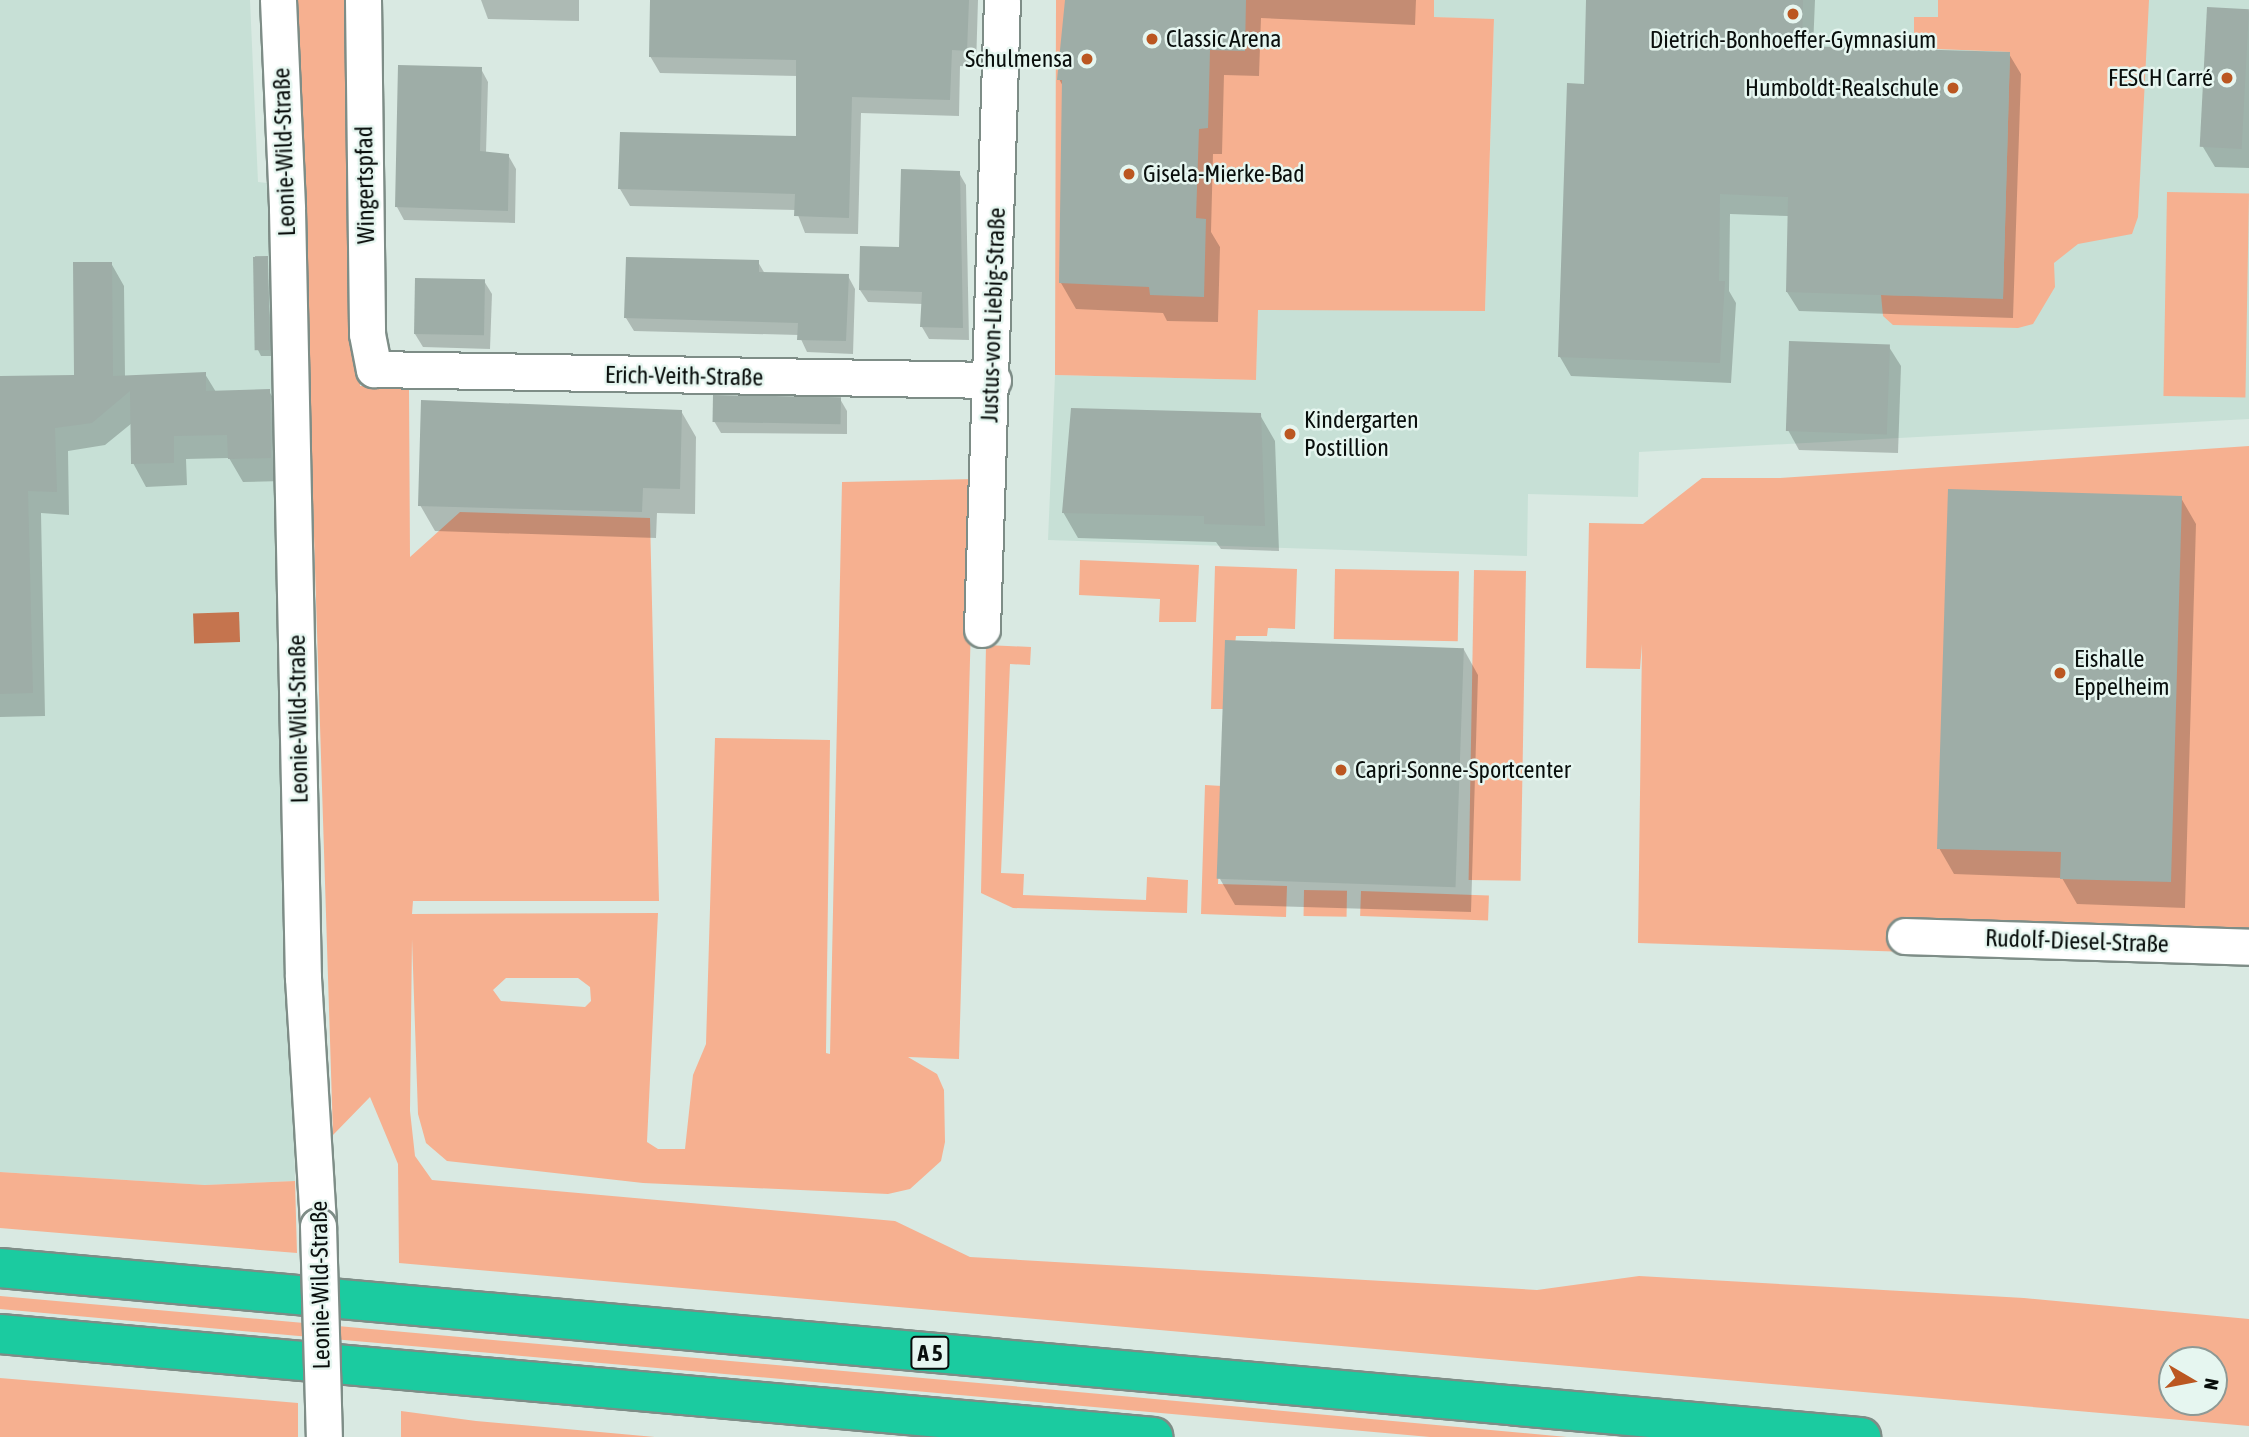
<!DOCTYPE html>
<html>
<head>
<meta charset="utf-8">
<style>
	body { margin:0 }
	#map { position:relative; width:2249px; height:1437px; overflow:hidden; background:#d9e9e2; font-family:"Asap Condensed",sans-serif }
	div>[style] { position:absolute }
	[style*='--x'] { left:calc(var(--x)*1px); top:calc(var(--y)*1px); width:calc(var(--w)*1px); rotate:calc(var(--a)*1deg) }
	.built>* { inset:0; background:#c7e0d6 }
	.green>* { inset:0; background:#f6b090; transform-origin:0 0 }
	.water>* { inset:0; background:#c5744e; transform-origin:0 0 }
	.shadow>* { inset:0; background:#0003 }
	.building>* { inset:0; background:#9eada7; transform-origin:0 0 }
	.roads { filter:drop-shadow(2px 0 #7e8d87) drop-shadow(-2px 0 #7e8d87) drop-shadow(0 2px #7e8d87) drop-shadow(0 -2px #7e8d87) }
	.minor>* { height:35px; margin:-17.5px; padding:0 17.5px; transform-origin:17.5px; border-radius:17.5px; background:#fff }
	.motorway>* { height:38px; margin:-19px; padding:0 19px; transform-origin:19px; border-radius:19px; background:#1bcba0 }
	.bridges { filter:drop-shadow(2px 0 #7e8d87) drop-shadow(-2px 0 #7e8d87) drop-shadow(0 2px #7e8d87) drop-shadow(0 -2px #7e8d87) }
	.minor-bridge>* { height:35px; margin:-17.5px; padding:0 17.5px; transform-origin:17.5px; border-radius:17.5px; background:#fff }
	.dots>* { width:19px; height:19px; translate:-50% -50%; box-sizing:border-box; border:4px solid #e6f6f0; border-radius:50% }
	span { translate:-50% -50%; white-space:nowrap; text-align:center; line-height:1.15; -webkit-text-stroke:5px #e6f6f0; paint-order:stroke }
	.shield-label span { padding:2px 5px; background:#e6f6f0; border:2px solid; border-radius:5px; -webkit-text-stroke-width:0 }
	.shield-label { font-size:23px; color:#090e0c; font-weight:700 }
	.poi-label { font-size:24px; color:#090e0c }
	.left { translate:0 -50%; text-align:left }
	.right { translate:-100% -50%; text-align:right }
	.street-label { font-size:24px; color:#090e0c }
	.north { position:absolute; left:2158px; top:1346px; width:70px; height:70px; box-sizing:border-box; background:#e6f6f0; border:2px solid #8e9995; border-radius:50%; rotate:100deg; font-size:19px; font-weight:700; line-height:28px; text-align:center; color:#090e0c }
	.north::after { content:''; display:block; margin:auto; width:24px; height:32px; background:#bb5721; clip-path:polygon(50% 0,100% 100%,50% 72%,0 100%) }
</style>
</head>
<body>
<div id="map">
	<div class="built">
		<i style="clip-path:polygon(0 0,250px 0,258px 182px,276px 184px,295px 1181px,205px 1185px,0 1172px)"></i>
		<i style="clip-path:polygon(1434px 0,2249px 0,2249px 419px,1639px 452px,1638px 497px,1528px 494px,1527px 556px,1048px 540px,1055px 375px,1256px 380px,1257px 310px,1485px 310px,1494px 20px,1433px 17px)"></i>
	</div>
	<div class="green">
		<i style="clip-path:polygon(evenodd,297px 0,356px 0,360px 386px,409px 387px,410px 557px,460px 512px,650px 518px,659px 901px,413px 901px,412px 914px,658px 913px,647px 1142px,658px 1149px,685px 1149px,693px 1075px,706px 1044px,715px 738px,830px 740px,826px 1053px,830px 1054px,842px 482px,975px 479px,959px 1059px,908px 1057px,937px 1074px,944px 1090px,945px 1142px,941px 1161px,910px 1189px,888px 1194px,643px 1183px,447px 1161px,426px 1143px,418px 1114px,412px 939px,410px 1111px,415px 1156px,432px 1180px,895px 1221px,970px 1257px,1537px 1290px,1639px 1276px,2024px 1298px,2249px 1319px,2249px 1426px,399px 1263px,398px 1164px,370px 1097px,333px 1135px,297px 0,506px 978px,578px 978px,590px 987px,591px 1001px,585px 1007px,501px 1001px,493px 990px,506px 978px,297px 0,2172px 1360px,2214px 1360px,2214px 1402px,2172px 1402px,2172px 1360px)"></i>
		<i style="clip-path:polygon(1056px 0,1434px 0,1434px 17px,1494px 19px,1485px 311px,1258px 310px,1256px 380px,1055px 375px)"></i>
		<i style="clip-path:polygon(1938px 0,2149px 0,2138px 217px,2132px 234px,2078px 244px,2054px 263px,2055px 287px,2033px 324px,2018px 328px,1893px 325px,1883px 316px,1881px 295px,2003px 298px,2010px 52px,1914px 48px,1914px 17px,1938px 17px)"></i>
		<i style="left:2167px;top:192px;width:82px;height:204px;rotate:1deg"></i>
		<i style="clip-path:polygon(2249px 446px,2249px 952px,1909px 952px,1638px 943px,1642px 644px,1640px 669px,1586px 668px,1589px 523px,1643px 524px,1702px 478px,1780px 478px)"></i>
		<i style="clip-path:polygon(1080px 560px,1199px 565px,1196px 622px,1159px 622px,1160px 599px,1079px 595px)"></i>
		<i style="clip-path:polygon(1215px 566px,1297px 569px,1295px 629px,1268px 628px,1267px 636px,1236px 636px,1227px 709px,1211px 709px)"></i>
		<i style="left:1335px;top:569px;width:124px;height:70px;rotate:1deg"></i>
		<i style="left:1474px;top:570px;width:52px;height:310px;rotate:1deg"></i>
		<i style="clip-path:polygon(986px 645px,1031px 647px,1030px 665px,1010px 664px,1001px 873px,1024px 874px,1023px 895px,1146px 900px,1147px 877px,1188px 880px,1187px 913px,1013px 908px,981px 893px)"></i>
		<i style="clip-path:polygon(1205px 785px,1222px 786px,1218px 884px,1287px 886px,1286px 917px,1201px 914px)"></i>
		<i style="left:1304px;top:890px;width:43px;height:26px;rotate:1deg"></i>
		<i style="left:1361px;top:891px;width:128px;height:25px;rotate:2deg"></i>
		<i style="clip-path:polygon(0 1172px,205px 1185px,295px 1181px,297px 1253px,0 1228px)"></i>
		<i style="clip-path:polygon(0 1296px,1056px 1390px,1567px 1437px,1430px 1437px,165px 1324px,0 1309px)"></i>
		<i style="clip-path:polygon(0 1378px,298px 1403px,298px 1437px,0 1437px)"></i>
		<i style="clip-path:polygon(401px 1411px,476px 1421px,655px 1437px,401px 1437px)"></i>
	</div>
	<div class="water">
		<i style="left:239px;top:612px;width:30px;height:46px;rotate:88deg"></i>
	</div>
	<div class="shadow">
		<i style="clip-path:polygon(481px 0,579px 0,579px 21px,488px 19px)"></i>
		<i style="clip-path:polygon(800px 0,978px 0,976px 67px,960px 66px,959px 116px,861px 113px,858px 234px,805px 233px,796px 210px,630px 206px,620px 189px,621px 134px,798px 138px,798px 76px,660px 73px,650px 56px)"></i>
		<i style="clip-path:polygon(1066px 0,1416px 0,1415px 25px,1261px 18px,1259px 76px,1224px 75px,1222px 154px,1213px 154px,1211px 232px,1220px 247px,1218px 322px,1167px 321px,1163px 313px,1076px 309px,1061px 283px,1064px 88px,1059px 79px)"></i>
		<i style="clip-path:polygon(1588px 0,1815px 0,1813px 48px,2009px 54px,2021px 74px,2013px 318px,1799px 311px,1787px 292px,1789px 216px,1730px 214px,1729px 291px,1736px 303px,1731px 383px,1571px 376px,1560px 357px,1585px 86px)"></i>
		<i style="clip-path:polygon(2249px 10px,2249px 168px,2215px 167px,2203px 147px)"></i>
		<i style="clip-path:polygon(481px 69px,488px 82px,486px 153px,508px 155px,516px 169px,515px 223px,404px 220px,397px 207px)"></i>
		<i style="clip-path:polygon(959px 173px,966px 185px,969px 340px,929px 339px,922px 327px,923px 304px,868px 302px,860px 290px,901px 249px)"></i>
		<i style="clip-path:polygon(267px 258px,272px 356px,261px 356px,258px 350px)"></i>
		<i style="clip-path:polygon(758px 262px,765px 274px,848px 276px,855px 289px,853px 354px,807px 352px,799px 335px,634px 331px,626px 318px)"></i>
		<i style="clip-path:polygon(111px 263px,124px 286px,125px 377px,205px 374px,216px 392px,269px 391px,282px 414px,283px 481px,243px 482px,229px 458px,186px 459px,187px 485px,146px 487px,133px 463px,132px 423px,105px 445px,68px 451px,69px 515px,41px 513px,45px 716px,0 717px,0 378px,76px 376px)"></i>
		<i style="clip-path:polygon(417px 279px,484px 281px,492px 294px,490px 349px,423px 347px,415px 334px)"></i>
		<i style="clip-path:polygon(1889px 347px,1901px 366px,1898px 453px,1799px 450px,1788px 430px)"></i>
		<i style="clip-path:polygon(840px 399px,847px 411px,847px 434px,721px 433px,714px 421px)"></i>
		<i style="clip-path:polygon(681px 411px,696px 437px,695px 514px,657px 513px,656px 538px,435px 531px,420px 505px)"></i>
		<i style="clip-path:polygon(1260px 415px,1275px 441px,1279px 551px,1221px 549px,1216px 542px,1078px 538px,1063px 512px)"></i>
		<i style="clip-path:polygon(2181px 498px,2196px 524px,2185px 908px,2077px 904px,2062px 878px,1954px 874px,1939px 848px)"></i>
		<i style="clip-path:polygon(1463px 648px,1478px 675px,1471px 912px,1235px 905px,1220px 879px)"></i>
	</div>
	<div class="building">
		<i style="clip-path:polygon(650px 0,969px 0,967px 51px,952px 50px,950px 100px,852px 97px,849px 218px,794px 216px,795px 194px,618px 189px,620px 132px,796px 136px,796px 60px,649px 57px)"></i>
		<i style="clip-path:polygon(1065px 0,1246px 0,1245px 51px,1210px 50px,1208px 128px,1199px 129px,1196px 218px,1206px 219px,1204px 297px,1150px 295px,1149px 287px,1059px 283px,1062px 80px,1057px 80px)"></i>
		<i style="clip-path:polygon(1586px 0,1803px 0,1802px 46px,2010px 52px,2003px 299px,1786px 292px,1788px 197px,1720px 194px,1719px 281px,1725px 281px,1720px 363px,1558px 357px,1567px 83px,1584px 84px)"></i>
		<i style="left:2207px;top:7px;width:42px;height:140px;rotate:3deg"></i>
		<i style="clip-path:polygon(398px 65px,482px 67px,480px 151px,509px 154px,508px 211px,395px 207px)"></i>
		<i style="clip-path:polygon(901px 169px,960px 171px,963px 328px,920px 327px,922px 292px,859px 290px,860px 246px,899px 247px)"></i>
		<i style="left:268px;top:256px;width:94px;height:15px;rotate:89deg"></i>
		<i style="clip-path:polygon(626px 257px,759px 260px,759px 272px,849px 274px,846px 341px,797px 340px,798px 323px,624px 318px)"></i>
		<i style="clip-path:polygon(73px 262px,112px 262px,113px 376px,206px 372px,206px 391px,270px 389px,271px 458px,228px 459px,227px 435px,174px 436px,174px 463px,131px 464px,130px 391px,92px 423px,55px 428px,57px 492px,28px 491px,33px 693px,0 694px,0 376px,74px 375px)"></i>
		<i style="left:415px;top:278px;width:70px;height:56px;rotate:1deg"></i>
		<i style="left:1789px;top:341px;width:101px;height:90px;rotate:2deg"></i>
		<i style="left:713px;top:395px;width:128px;height:27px;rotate:1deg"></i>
		<i style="clip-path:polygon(421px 400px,682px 410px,680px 489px,643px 488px,642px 512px,418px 506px)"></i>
		<i style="clip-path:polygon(1071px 408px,1261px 413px,1265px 526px,1204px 524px,1204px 516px,1062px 513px)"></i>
		<i style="clip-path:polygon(1948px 489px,2182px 496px,2171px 882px,2060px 879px,2061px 852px,1937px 849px)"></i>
		<i style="left:1225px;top:640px;width:239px;height:239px;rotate:2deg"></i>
	</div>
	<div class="roads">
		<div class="minor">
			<i style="--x:278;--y:0;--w:209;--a:87.5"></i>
			<i style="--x:287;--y:209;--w:769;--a:88.81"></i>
			<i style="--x:303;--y:978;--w:248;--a:86.5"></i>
			<i style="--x:363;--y:0;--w:334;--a:89.3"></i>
			<i style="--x:367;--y:334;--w:36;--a:79"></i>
			<i style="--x:374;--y:369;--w:619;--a:1.02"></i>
			<i style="--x:982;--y:629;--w:629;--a:-88.18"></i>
			<i style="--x:1905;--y:936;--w:344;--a:1.8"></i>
		</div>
		<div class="motorway">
			<i style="--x:0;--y:1268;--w:1869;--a:5.19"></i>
			<i style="--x:0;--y:1334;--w:1158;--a:5.1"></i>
		</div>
	</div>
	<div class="bridges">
		<div class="minor-bridge">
			<i style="--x:318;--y:1226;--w:211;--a:88.4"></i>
		</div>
	</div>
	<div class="dots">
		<i style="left:1793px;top:14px;background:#bb5721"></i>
		<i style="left:1152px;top:39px;background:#bb5721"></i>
		<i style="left:1087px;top:59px;background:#bb5721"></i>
		<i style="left:2227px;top:78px;background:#bb5721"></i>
		<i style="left:1953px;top:88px;background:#bb5721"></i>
		<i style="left:1129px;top:174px;background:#bb5721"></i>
		<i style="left:1290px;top:434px;background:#bb5721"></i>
		<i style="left:2060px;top:673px;background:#bb5721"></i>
		<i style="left:1341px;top:770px;background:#bb5721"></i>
	</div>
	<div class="shield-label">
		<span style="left:930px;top:1353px">A 5</span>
	</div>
	<div class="poi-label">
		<span class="left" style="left:1166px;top:39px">Classic Arena</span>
		<span style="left:1793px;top:40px">Dietrich-Bonhoeffer-Gymnasium</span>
		<span class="right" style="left:1073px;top:59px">Schulmensa</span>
		<span class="right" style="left:2213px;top:78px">FESCH Carré</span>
		<span class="right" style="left:1939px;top:88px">Humboldt-Realschule</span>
		<span class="left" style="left:1143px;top:174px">Gisela-Mierke-Bad</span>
		<span class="left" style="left:1304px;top:434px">Kindergarten<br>Postillion</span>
		<span class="left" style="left:2074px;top:673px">Eishalle<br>Eppelheim</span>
		<span class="left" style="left:1355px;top:770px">Capri-Sonne-Sportcenter</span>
	</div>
	<div class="street-label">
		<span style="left:284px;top:152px;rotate:-92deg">Leonie-Wild-Straße</span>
		<span style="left:365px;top:185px;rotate:-91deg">Wingertspfad</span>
		<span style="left:993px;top:315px;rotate:-88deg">Justus-von-Liebig-Straße</span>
		<span style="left:684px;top:376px;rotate:1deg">Erich-Veith-Straße</span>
		<span style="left:298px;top:719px;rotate:-91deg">Leonie-Wild-Straße</span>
		<span style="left:2077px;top:941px;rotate:2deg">Rudolf-Diesel-Straße</span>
		<span style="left:320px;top:1285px;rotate:-91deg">Leonie-Wild-Straße</span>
	</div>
	<div class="north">N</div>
</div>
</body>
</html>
